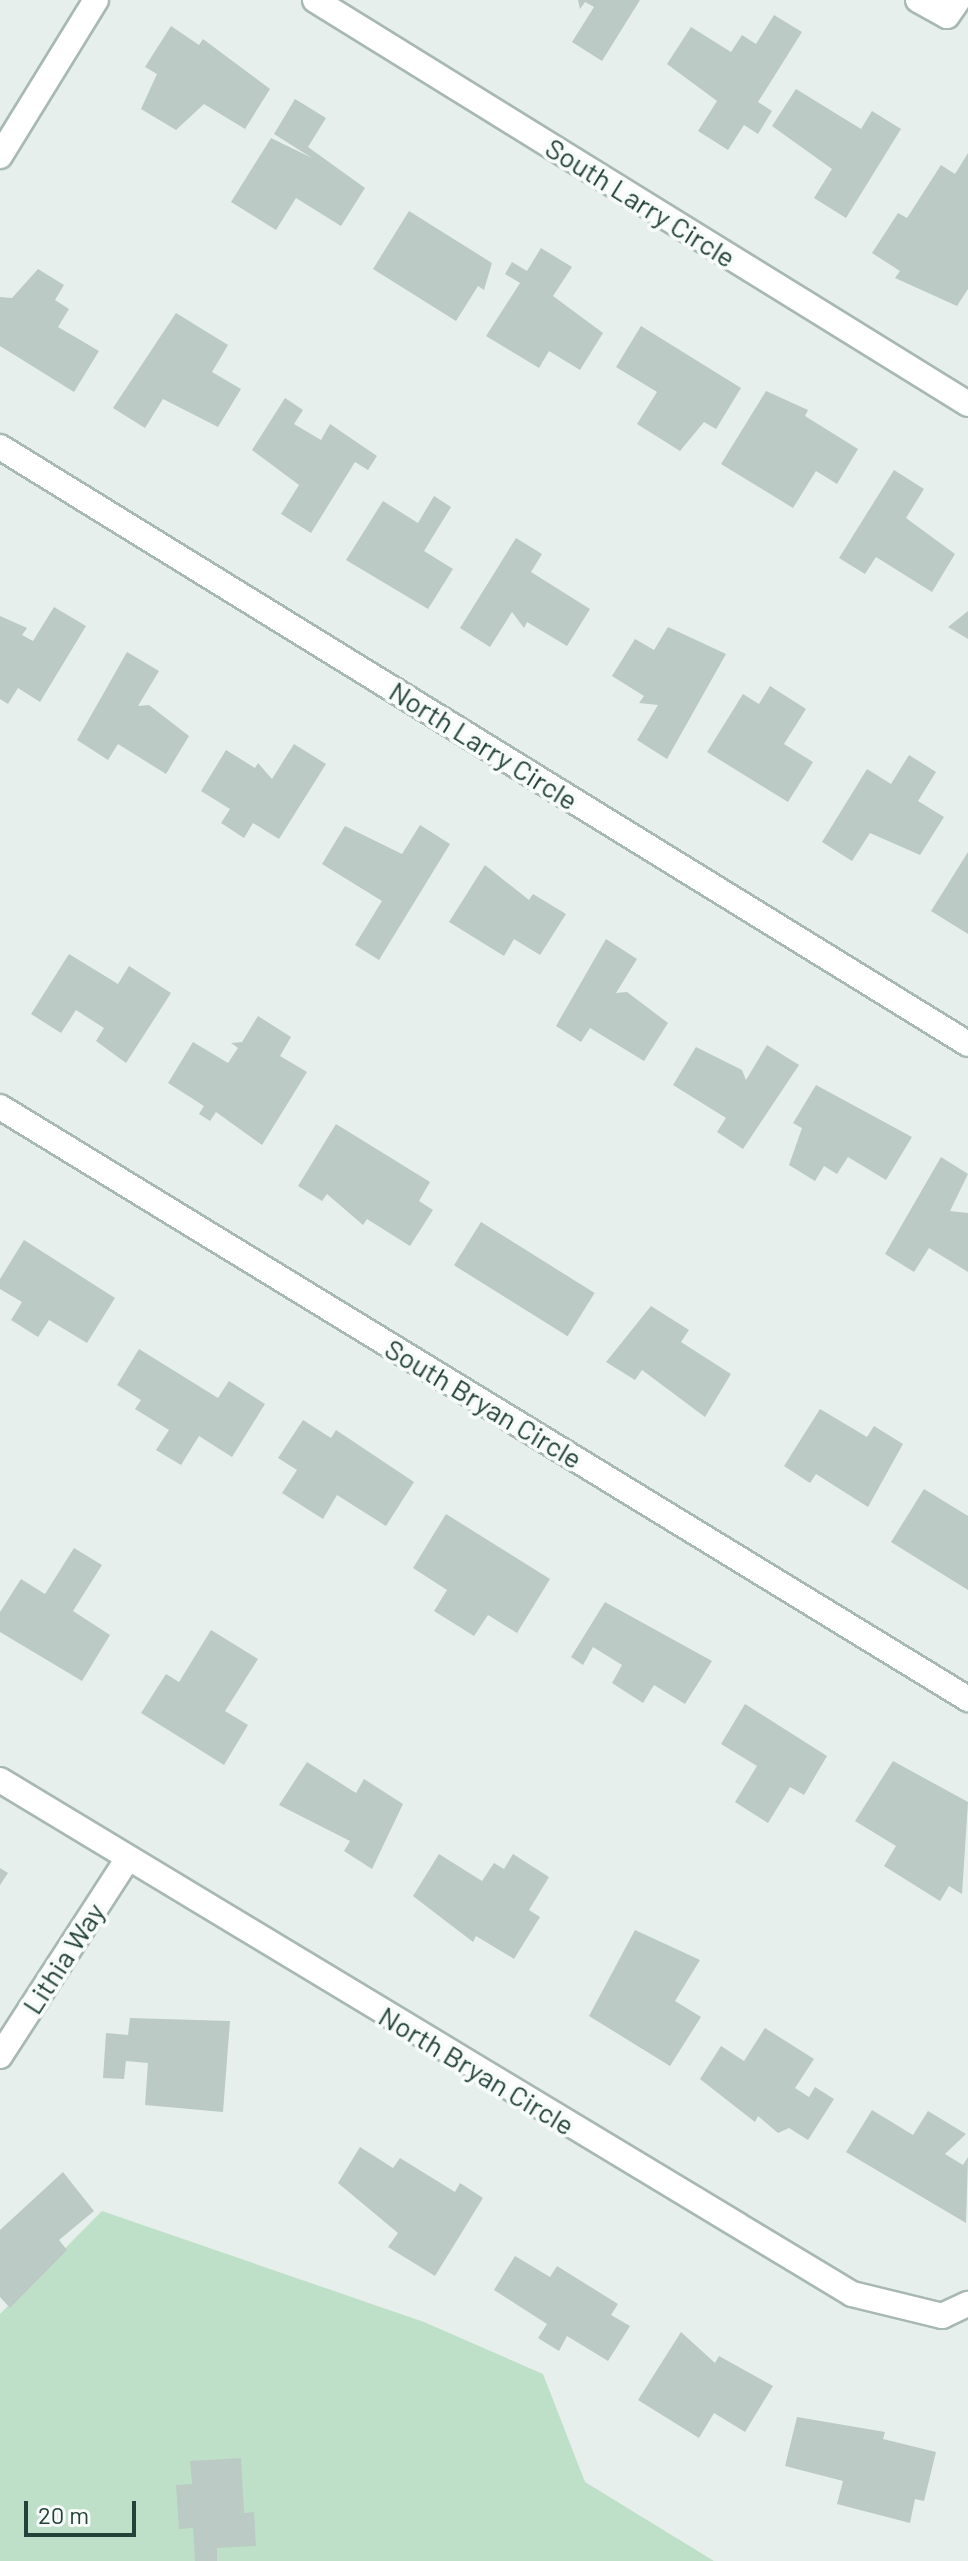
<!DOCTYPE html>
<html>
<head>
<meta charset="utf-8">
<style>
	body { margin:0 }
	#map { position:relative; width:968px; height:2561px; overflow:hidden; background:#e6efeb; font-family:Barlow,sans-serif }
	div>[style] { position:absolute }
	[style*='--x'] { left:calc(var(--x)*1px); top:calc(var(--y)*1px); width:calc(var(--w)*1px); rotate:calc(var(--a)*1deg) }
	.green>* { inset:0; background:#bfe0c8 }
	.building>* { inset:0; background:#bbcac4; transform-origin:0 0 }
	.roads { filter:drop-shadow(2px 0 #a8b8b2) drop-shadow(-2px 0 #a8b8b2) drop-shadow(0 2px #a8b8b2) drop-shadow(0 -2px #a8b8b2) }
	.minor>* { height:24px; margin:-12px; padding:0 12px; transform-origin:12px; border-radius:12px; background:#fff }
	span { translate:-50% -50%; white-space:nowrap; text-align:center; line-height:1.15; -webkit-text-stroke:8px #f7fbf9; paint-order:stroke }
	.street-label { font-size:28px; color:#24423a }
	.scale { position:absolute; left:24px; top:2501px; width:112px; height:36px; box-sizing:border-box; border:4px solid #24423a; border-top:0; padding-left:10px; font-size:24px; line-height:28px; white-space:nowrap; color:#24423a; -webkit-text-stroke:6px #f7fbf9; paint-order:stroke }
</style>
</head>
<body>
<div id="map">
	<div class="green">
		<i style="clip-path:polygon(102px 2211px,424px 2322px,543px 2374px,585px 2482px,714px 2561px,0 2561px,0 2314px)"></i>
	</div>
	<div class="building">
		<i style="clip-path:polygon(578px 0,640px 0,602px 61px,572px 42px,594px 7px,585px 2px,580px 9px)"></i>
		<i style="clip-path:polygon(774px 15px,802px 32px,758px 102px,772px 111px,758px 134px,744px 125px,728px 150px,698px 131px,717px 101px,667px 64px,691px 27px,731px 52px,742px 35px,756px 44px)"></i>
		<i style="clip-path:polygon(171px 26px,199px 45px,203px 39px,270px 89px,245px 129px,204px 104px,176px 130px,141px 109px,157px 74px,145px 67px)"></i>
		<i style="clip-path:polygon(796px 89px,861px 129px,872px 111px,901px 129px,846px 218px,814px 198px,832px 169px,772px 126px)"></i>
		<i style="clip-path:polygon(295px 99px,326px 118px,308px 147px,365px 188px,341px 226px,296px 198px,276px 230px,231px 202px,271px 138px,312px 158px,274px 134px)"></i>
		<i style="clip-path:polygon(968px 153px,968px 289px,957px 306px,895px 278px,900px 271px,872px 253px,898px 213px,907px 218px,941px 165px,955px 174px)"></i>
		<i style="clip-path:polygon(409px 211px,492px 263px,484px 290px,478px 286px,456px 321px,373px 269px)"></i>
		<i style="clip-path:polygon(541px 248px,572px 267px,553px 296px,603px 333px,580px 370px,549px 351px,539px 368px,486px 336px,520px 283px,505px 274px,512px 262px,527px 271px)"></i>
		<i style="clip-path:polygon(38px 269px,64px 285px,55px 300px,69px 309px,58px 327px,99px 351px,74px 392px,0 346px,0 297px,12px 298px)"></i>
		<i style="clip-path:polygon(176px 313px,228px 345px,212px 372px,241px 389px,218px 427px,163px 399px,145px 428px,113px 408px)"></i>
		<i style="clip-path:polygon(641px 326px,741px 388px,716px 429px,704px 422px,680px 451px,637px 424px,657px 392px,616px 367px)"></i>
		<i style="clip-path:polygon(766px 391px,808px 410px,805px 416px,858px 449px,837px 484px,816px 471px,793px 508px,721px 464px)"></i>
		<i style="clip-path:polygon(285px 398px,303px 410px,294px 424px,321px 440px,330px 424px,377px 456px,368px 470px,355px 462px,311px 533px,281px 514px,299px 485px,252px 450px)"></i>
		<i style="clip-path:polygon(894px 470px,924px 489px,906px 518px,955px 554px,932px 592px,876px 557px,865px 574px,839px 558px)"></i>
		<i style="clip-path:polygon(434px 496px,451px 507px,424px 551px,453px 569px,428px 609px,346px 560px,383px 501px,418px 523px)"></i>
		<i style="clip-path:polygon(516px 538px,542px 554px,531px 572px,590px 609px,567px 646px,527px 622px,524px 628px,512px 612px,490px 647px,460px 628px)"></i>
		<i style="clip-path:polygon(54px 607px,86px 626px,40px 702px,18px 688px,8px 704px,0 699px,0 616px,27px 628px,22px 635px,33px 641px)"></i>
		<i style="clip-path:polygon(968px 611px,968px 639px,948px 627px)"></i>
		<i style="clip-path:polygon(668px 627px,726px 654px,667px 759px,637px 740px,658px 705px,639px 703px,644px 696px,612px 676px,635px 639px,654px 650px)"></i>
		<i style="clip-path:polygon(127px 652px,159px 671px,138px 706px,149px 705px,189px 736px,166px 774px,118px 744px,108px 760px,77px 740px)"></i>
		<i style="clip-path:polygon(770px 686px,806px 709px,784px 744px,813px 762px,788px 802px,707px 752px,743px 694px,759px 704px)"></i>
		<i style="clip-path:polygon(294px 744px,326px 764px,279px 839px,253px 823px,244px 838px,221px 823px,230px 809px,201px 791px,226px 750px,255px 768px,258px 763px,272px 779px)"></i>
		<i style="clip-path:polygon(909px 755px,936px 772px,918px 801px,944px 817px,920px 855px,870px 833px,852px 861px,822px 842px,867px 769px,891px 784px)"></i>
		<i style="clip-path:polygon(420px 825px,450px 844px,379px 960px,355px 945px,382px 901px,322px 864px,345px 826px,402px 854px)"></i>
		<i style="clip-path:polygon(968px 852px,968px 934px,931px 911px)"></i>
		<i style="clip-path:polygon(485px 865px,529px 900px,533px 894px,566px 914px,540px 955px,514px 939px,504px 956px,449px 922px)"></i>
		<i style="clip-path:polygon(606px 939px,637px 959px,616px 993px,627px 992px,668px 1023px,644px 1061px,590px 1028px,581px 1042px,556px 1026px)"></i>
		<i style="clip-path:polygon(69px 954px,118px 984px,129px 966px,171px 993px,126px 1063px,96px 1041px,104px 1028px,76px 1010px,61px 1033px,31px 1014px)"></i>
		<i style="clip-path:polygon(258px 1016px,291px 1037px,280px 1056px,307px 1072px,262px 1145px,216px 1112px,210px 1121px,199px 1114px,204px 1106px,168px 1083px,193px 1042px,228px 1063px,238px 1048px,231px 1043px,242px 1042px)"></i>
		<i style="clip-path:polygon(767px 1045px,799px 1065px,743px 1149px,717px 1132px,726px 1118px,673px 1085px,696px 1047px,742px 1070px,746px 1080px)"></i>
		<i style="clip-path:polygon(816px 1085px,912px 1137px,886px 1180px,848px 1157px,837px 1174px,824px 1166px,815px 1181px,789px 1165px,802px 1128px,793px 1123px)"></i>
		<i style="clip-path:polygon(336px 1124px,430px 1182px,419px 1201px,433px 1210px,410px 1246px,367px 1219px,363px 1225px,327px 1194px,322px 1201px,298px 1186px)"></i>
		<i style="clip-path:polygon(941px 1157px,968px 1174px,950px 1211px,968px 1213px,968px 1272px,929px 1248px,914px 1272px,885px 1254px)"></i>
		<i style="left:481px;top:1222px;width:134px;height:51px;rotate:32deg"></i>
		<i style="clip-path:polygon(24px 1240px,115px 1298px,87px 1343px,49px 1320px,38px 1337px,11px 1320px,22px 1302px,0 1289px,0 1279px)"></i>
		<i style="clip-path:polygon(651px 1306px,689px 1330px,681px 1342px,731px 1374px,705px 1417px,642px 1370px,635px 1380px,606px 1362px)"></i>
		<i style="clip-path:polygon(139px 1349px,218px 1398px,229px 1381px,265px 1404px,232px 1457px,199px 1436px,181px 1465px,156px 1450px,169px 1430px,135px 1409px,141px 1400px,117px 1385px)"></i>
		<i style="clip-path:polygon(820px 1409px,867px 1437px,874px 1426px,903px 1444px,868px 1507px,816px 1474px,810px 1483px,784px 1466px)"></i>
		<i style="clip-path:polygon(303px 1420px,331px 1438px,336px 1430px,414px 1482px,386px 1526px,337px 1495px,323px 1519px,282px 1493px,297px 1470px,278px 1458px)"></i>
		<i style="clip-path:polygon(924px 1489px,968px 1516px,968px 1590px,891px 1542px)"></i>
		<i style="clip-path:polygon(446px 1514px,550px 1579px,517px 1633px,488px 1615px,474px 1636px,434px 1611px,447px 1590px,413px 1568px)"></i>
		<i style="clip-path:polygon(74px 1548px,102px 1565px,73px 1611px,110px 1635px,82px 1681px,0 1632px,0 1612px,21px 1579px,45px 1594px)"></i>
		<i style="clip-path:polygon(605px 1602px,712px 1661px,685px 1704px,654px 1685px,643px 1703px,612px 1683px,622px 1665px,593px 1647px,583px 1665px,571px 1657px)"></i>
		<i style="clip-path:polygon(211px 1630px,258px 1659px,225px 1711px,248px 1725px,224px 1765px,141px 1713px,166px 1674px,179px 1682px)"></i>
		<i style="clip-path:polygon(745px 1704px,827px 1756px,804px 1795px,790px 1787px,768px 1823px,735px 1802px,757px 1766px,721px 1744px)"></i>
		<i style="clip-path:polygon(893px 1761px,968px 1802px,962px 1894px,949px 1886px,940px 1901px,884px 1866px,896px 1846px,855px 1821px)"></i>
		<i style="clip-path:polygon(307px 1762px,356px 1793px,364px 1779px,403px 1804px,372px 1869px,344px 1851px,350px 1841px,279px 1805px)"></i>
		<i style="clip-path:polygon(439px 1854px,482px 1881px,494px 1863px,504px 1869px,513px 1854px,549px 1877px,529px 1910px,540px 1917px,514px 1959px,476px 1936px,473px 1942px,413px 1896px)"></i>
		<i style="clip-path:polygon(0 1868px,8px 1873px,0 1885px)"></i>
		<i style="clip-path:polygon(635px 1930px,700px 1960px,675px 2001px,701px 2017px,670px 2066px,589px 2016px)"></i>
		<i style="clip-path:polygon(130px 2018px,230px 2021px,223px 2112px,145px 2105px,148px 2063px,126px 2061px,124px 2079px,103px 2078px,106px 2033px,128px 2035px)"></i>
		<i style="clip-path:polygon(765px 2028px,814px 2059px,795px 2088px,809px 2097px,815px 2087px,834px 2099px,808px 2140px,789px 2128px,778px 2133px,758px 2116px,755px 2122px,700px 2079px,721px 2046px,744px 2061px)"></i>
		<i style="clip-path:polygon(872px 2110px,913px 2135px,928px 2111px,966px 2134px,945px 2154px,963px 2165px,968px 2157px,966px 2223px,846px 2152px)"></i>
		<i style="clip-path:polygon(360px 2147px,393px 2168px,400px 2158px,455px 2192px,460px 2183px,483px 2198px,435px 2276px,388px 2247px,398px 2233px,338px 2183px)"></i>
		<i style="clip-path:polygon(63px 2172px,94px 2211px,59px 2240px,67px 2250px,10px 2308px,0 2297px,0 2230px)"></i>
		<i style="clip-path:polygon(515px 2256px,550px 2277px,557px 2266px,618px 2304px,611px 2315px,630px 2326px,608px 2361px,567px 2336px,559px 2351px,538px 2338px,547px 2324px,494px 2290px)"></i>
		<i style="clip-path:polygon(681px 2332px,715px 2363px,719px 2356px,773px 2386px,745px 2432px,714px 2413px,699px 2438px,638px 2400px)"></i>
		<i style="clip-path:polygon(797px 2417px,885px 2432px,883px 2439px,936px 2452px,924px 2501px,915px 2499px,910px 2523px,837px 2504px,843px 2481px,785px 2466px)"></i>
		<i style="clip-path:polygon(241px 2458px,244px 2513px,254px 2512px,256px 2546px,217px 2548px,217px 2561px,195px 2561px,193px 2528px,179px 2529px,176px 2485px,192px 2484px,190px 2461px)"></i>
	</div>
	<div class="roads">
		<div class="minor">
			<i style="--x:315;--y:0;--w:768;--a:31.74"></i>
			<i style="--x:918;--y:0;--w:33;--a:29"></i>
			<i style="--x:947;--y:16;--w:19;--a:-55"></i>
			<i style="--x:0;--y:156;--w:183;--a:-58.4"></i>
			<i style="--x:0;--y:447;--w:1137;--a:31.66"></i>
			<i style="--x:0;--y:1107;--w:1135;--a:31.45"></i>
			<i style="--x:0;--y:1780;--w:995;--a:31.1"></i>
			<i style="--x:852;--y:2294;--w:93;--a:13.7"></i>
			<i style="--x:942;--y:2316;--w:29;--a:-25"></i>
			<i style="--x:0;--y:2056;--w:232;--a:-57.1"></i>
		</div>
	</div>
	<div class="street-label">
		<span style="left:641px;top:202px;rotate:32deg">South Larry Circle</span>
		<span style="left:484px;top:745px;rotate:32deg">North Larry Circle</span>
		<span style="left:484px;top:1403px;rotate:31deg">South Bryan Circle</span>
		<span style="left:63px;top:1958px;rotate:-57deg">Lithia Way</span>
		<span style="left:477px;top:2070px;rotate:31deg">North Bryan Circle</span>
	</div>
	<div class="scale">20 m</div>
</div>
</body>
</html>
